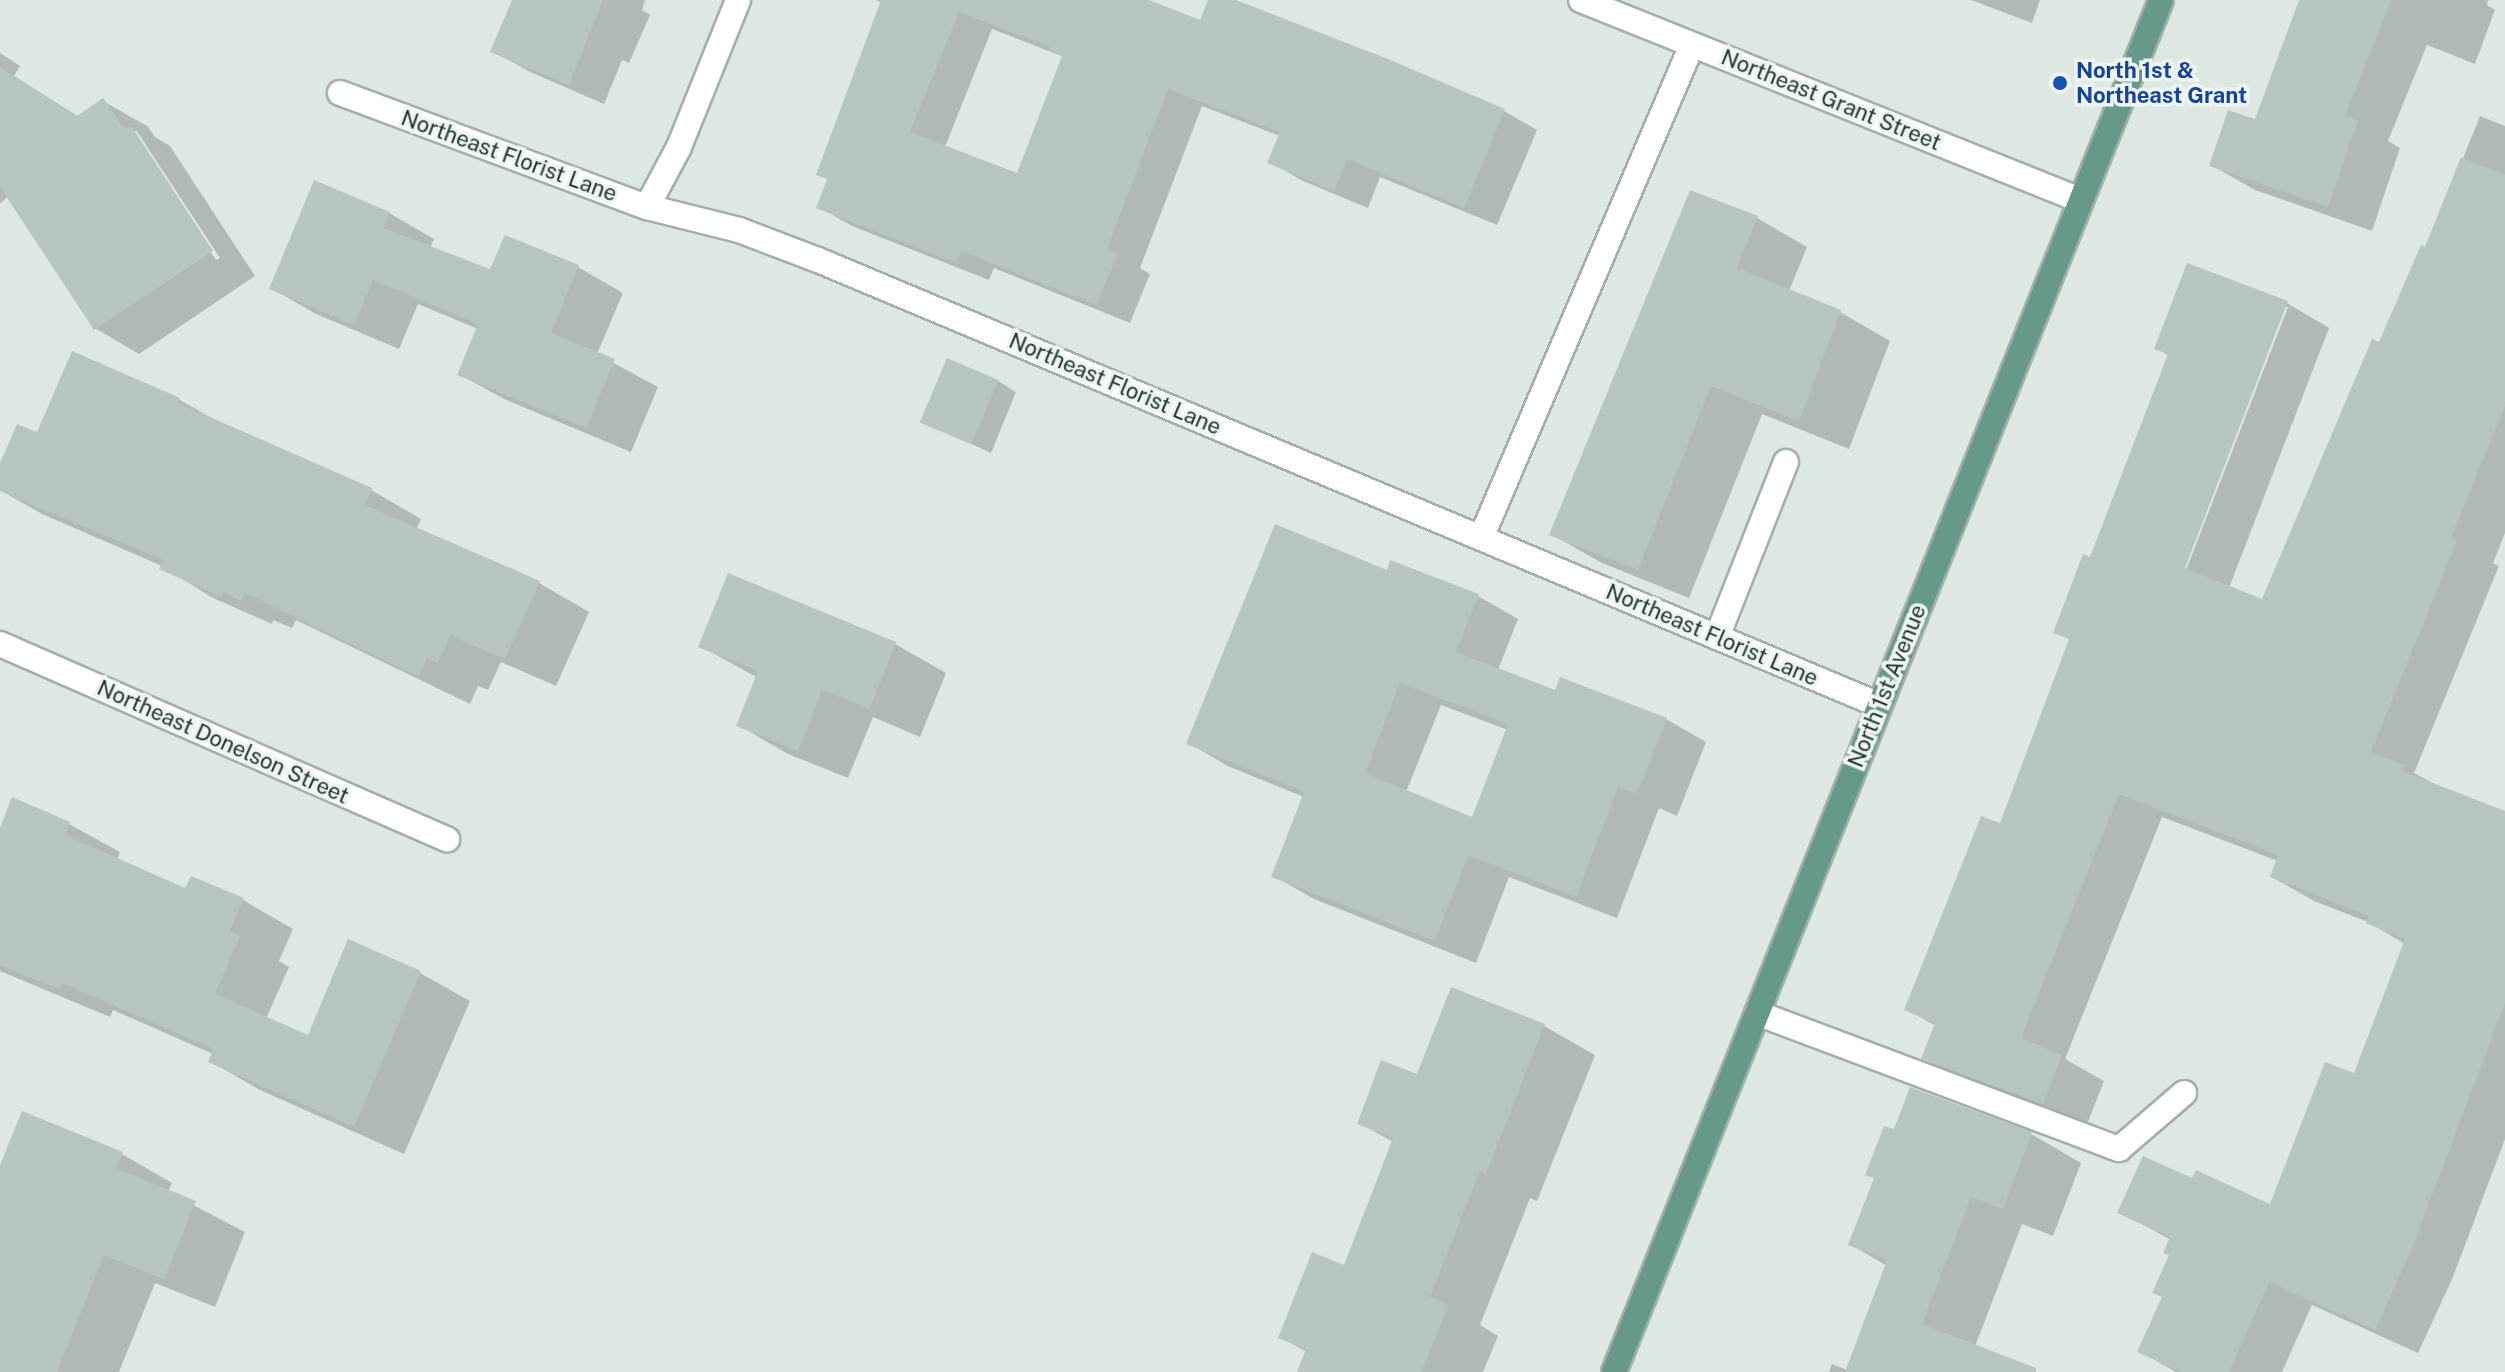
<!DOCTYPE html>
<html>
<head>
<meta charset="utf-8">
<style>
	body { margin:0 }
	#map { position:relative; width:2505px; height:1372px; overflow:hidden; background:#dee8e3; font-family:"Public Sans",sans-serif }
	div>[style] { position:absolute }
	[style*='--x'] { left:calc(var(--x)*1px); top:calc(var(--y)*1px); width:calc(var(--w)*1px); rotate:calc(var(--a)*1deg) }
	.shadow>* { inset:0; background:#0003 }
	.building>* { inset:0; background:#b7c5bf; transform-origin:0 0 }
	.roads { filter:drop-shadow(2px 0 #a2afaa) drop-shadow(-2px 0 #a2afaa) drop-shadow(0 2px #a2afaa) drop-shadow(0 -2px #a2afaa) }
	.service>* { height:24px; margin:-12px; padding:0 12px; transform-origin:12px; border-radius:12px; background:#fff }
	.minor>* { height:24px; margin:-12px; padding:0 12px; transform-origin:12px; border-radius:12px; background:#fff }
	.tertiary>* { height:24px; margin:-12px; padding:0 12px; transform-origin:12px; border-radius:12px; background:#fff }
	.primary>* { height:24px; margin:-12px; padding:0 12px; transform-origin:12px; border-radius:12px; background:#67998b }
	.dots>* { width:22px; height:22px; translate:-50% -50%; box-sizing:border-box; border:4px solid #eef5f1; border-radius:50% }
	span { translate:-50% -50%; white-space:nowrap; text-align:center; line-height:1.15; -webkit-text-stroke:7px #eef5f1; paint-order:stroke }
	.transit-label { font-size:22px; color:#164399; font-weight:700 }
	.left { translate:0 -50%; text-align:left }
	.street-label { font-size:22px; color:#213630 }
</style>
</head>
<body>
<div id="map">
	<div class="shadow">
		<i style="clip-path:polygon(514px 0,645px 0,642px 10px,650px 15px,629px 63px,622px 60px,604px 104px,528px 71px,493px 51px)"></i>
		<i style="clip-path:polygon(evenodd,876px 0,1143px 0,1202px 22px,1210px 0,1230px 0,1504px 111px,1537px 130px,1497px 225px,1380px 177px,1368px 208px,1303px 181px,1270px 162px,1280px 136px,1202px 106px,1140px 268px,1150px 274px,1130px 323px,994px 268px,989px 280px,852px 226px,819px 207px,882px 3px,876px 0,992px 29px,1064px 57px,1018px 175px,945px 147px,992px 29px)"></i>
		<i style="clip-path:polygon(1971px 0,2040px 0,2032px 23px)"></i>
		<i style="clip-path:polygon(2303px 0,2488px 0,2487px 5px,2495px 10px,2475px 64px,2427px 45px,2388px 141px,2400px 148px,2372px 231px,2255px 190px,2211px 165px,2256px 122px)"></i>
		<i style="clip-path:polygon(evenodd,0 53px,20px 66px,14px 76px,79px 117px,103px 101px,147px 126px,155px 137px,170px 146px,255px 276px,139px 354px,95px 328px,8px 196px,0 204px,0 53px,136px 130px,220px 258px,216px 260px,133px 133px,136px 130px)"></i>
		<i style="clip-path:polygon(evenodd,2480px 116px,2505px 126px,2505px 533px,2493px 563px,2499px 566px,2414px 773px,2505px 822px,2505px 1139px,2453px 1277px,2418px 1353px,2312px 1305px,2282px 1372px,2176px 1372px,2139px 1351px,2164px 1297px,2171px 1240px,2120px 1212px,2193px 1180px,2272px 1207px,2356px 1075px,2405px 944px,2368px 922px,2314px 901px,2272px 877px,2278px 861px,2162px 817px,2065px 1059px,2104px 1081px,2086px 1127px,1966px 1082px,1923px 1058px,1936px 1026px,1906px 1009px,2001px 826px,2070px 640px,2056px 632px,2091px 559px,2169px 356px,2157px 348px,2287px 303px,2329px 328px,2229px 588px,2263px 602px,2426px 250px,2480px 116px,2284px 307px,2288px 307px,2183px 578px,2179px 576px,2284px 307px)"></i>
		<i style="clip-path:polygon(389px 213px,434px 239px,430px 248px,491px 272px,506px 237px,578px 267px,623px 293px,597px 354px,658px 387px,631px 452px,504px 399px,459px 374px,478px 329px,418px 304px,399px 349px,316px 314px,271px 288px)"></i>
		<i style="clip-path:polygon(1757px 218px,1807px 247px,1789px 291px,1840px 312px,1890px 341px,1849px 449px,1762px 414px,1689px 598px,1602px 563px,1551px 534px)"></i>
		<i style="clip-path:polygon(73px 354px,180px 400px,224px 425px,371px 490px,421px 519px,416px 530px,539px 583px,589px 612px,556px 686px,501px 662px,488px 690px,478px 686px,470px 704px,296px 620px,292px 628px,273px 620px,272px 624px,211px 597px,162px 566px,42px 514px,0 490px,0 468px,38px 435px)"></i>
		<i style="clip-path:polygon(998px 381px,1016px 392px,991px 453px,923px 422px)"></i>
		<i style="clip-path:polygon(evenodd,1392px 563px,1478px 596px,1518px 619px,1498px 670px,1556px 693px,1666px 719px,1706px 742px,1677px 816px,1659px 808px,1617px 918px,1509px 877px,1476px 963px,1314px 899px,1274px 876px,1304px 797px,1228px 766px,1188px 743px,1388px 572px,1392px 563px,1441px 705px,1508px 730px,1473px 819px,1406px 792px,1441px 705px)"></i>
		<i style="clip-path:polygon(729px 576px,895px 644px,946px 673px,920px 737px,873px 717px,848px 778px,788px 754px,738px 725px,758px 678px,700px 646px)"></i>
		<i style="clip-path:polygon(69px 824px,120px 852px,117px 860px,186px 890px,243px 900px,293px 929px,279px 961px,289px 967px,266px 1019px,309px 1037px,420px 973px,470px 1001px,404px 1154px,260px 1090px,210px 1061px,213px 1054px,113px 1010px,110px 1017px,0 971px,0 833px)"></i>
		<i style="clip-path:polygon(1453px 990px,1544px 1026px,1595px 1055px,1537px 1201px,1530px 1198px,1480px 1325px,1498px 1336px,1483px 1372px,1299px 1372px,1307px 1352px,1280px 1337px,1345px 1268px,1393px 1142px,1359px 1123px,1418px 1077px)"></i>
		<i style="clip-path:polygon(1911px 1089px,2031px 1134px,2081px 1163px,2053px 1236px,2022px 1224px,1974px 1349px,2005px 1372px,1829px 1372px,1832px 1364px,1847px 1370px,1887px 1266px,1850px 1244px)"></i>
		<i style="clip-path:polygon(122px 1154px,172px 1183px,168px 1192px,245px 1232px,215px 1307px,155px 1283px,119px 1372px,0 1372px,0 1170px)"></i>
	</div>
	<div class="building">
		<i style="clip-path:polygon(512px 0,603px 0,569px 85px,490px 52px)"></i>
		<i style="clip-path:polygon(evenodd,881px 0,1149px 0,1200px 20px,1208px 0,1236px 0,1388px 59px,1505px 109px,1464px 208px,1347px 159px,1334px 191px,1267px 163px,1280px 132px,1168px 89px,1107px 249px,1118px 254px,1096px 305px,961px 251px,956px 263px,816px 208px,827px 179px,816px 175px,881px 0,959px 12px,1051px 47px,1050px 51px,1062px 56px,1017px 173px,910px 132px,959px 12px)"></i>
		<i style="clip-path:polygon(2299px 0,2391px 0,2345px 116px,2358px 121px,2328px 207px,2209px 166px,2228px 110px,2255px 119px)"></i>
		<i style="clip-path:polygon(0 67px,77px 116px,103px 98px,123px 127px,132px 127px,213px 251px,94px 330px,0 187px)"></i>
		<i style="clip-path:polygon(2461px 157px,2505px 175px,2505px 406px,2451px 537px,2457px 540px,2371px 752px,2404px 765px,2402px 771px,2505px 811px,2505px 1003px,2410px 1253px,2375px 1330px,2269px 1282px,2229px 1372px,2182px 1372px,2137px 1352px,2162px 1297px,2152px 1293px,2169px 1255px,2163px 1253px,2170px 1237px,2117px 1213px,2143px 1156px,2192px 1178px,2196px 1170px,2270px 1204px,2325px 1062px,2354px 1073px,2405px 939px,2366px 923px,2369px 916px,2270px 877px,2278px 855px,2119px 794px,2021px 1038px,2062px 1055px,2043px 1104px,1921px 1059px,1935px 1023px,1904px 1010px,1981px 816px,2000px 823px,2069px 639px,2053px 633px,2083px 554px,2090px 557px,2168px 354px,2154px 349px,2187px 263px,2288px 301px,2185px 568px,2262px 599px,2372px 339px,2379px 342px,2421px 245px,2425px 247px)"></i>
		<i style="clip-path:polygon(314px 180px,390px 212px,383px 228px,490px 269px,505px 235px,579px 265px,551px 333px,615px 359px,586px 428px,457px 375px,478px 324px,373px 280px,354px 325px,269px 289px)"></i>
		<i style="clip-path:polygon(1690px 190px,1758px 216px,1737px 268px,1841px 310px,1799px 421px,1711px 386px,1638px 570px,1549px 535px)"></i>
		<i style="clip-path:polygon(72px 351px,180px 398px,178px 403px,372px 488px,365px 505px,540px 581px,505px 659px,450px 635px,438px 663px,427px 659px,419px 677px,245px 593px,241px 601px,223px 592px,221px 597px,159px 569px,163px 560px,0 491px,0 463px,17px 424px,37px 432px)"></i>
		<i style="left:947px;top:358px;width:56px;height:70px;rotate:23deg"></i>
		<i style="clip-path:polygon(evenodd,1275px 524px,1387px 570px,1390px 560px,1479px 594px,1456px 652px,1555px 690px,1560px 677px,1667px 718px,1637px 794px,1618px 787px,1576px 897px,1468px 855px,1435px 941px,1271px 877px,1304px 792px,1186px 744px,1275px 524px,1400px 683px,1508px 724px,1472px 817px,1365px 773px,1400px 683px)"></i>
		<i style="clip-path:polygon(728px 573px,896px 642px,870px 709px,822px 690px,798px 751px,736px 726px,758px 671px,698px 647px)"></i>
		<i style="clip-path:polygon(12px 797px,70px 822px,65px 835px,185px 888px,191px 876px,244px 898px,230px 931px,240px 936px,215px 994px,308px 1035px,348px 939px,421px 971px,354px 1127px,208px 1062px,213px 1049px,63px 983px,60px 990px,0 965px,0 828px)"></i>
		<i style="clip-path:polygon(1451px 987px,1545px 1024px,1486px 1174px,1480px 1171px,1430px 1297px,1449px 1305px,1421px 1372px,1297px 1372px,1306px 1349px,1278px 1338px,1312px 1252px,1344px 1265px,1393px 1138px,1357px 1124px,1381px 1060px,1417px 1074px)"></i>
		<i style="clip-path:polygon(1910px 1087px,2032px 1132px,2003px 1209px,1971px 1197px,1922px 1324px,2036px 1368px,2036px 1372px,1845px 1372px,1887px 1260px,1848px 1245px,1874px 1178px,1865px 1175px,1884px 1126px,1894px 1129px)"></i>
		<i style="clip-path:polygon(22px 1111px,123px 1152px,116px 1168px,196px 1201px,164px 1279px,104px 1255px,57px 1372px,0 1372px,0 1165px)"></i>
	</div>
	<div class="roads">
		<div class="service">
			<i style="--x:340;--y:93;--w:327;--a:20.4"></i>
			<i style="--x:647;--y:207;--w:95;--a:14"></i>
			<i style="--x:739;--y:230;--w:85;--a:20.8"></i>
			<i style="--x:818;--y:260;--w:1151;--a:22.75"></i>
			<i style="--x:1481;--y:538;--w:536;--a:-66.83"></i>
			<i style="--x:1717;--y:637;--w:188;--a:-68.5"></i>
			<i style="--x:1757;--y:1013;--w:387;--a:20.6"></i>
			<i style="--x:2119;--y:1149;--w:86;--a:-40.7"></i>
		</div>
		<div class="minor">
			<i style="--x:647;--y:207;--w:68;--a:-61.9"></i>
			<i style="--x:679;--y:147;--w:158;--a:-68.1"></i>
			<i style="--x:0;--y:644;--w:488;--a:23.6"></i>
		</div>
		<div class="tertiary">
			<i style="--x:1581;--y:0;--w:538;--a:21.84"></i>
		</div>
		<div class="primary">
			<i style="--x:1614;--y:1372;--w:1477;--a:-68.26"></i>
		</div>
	</div>
	<div class="dots">
		<i style="left:2060px;top:83px;background:#1a4fb4"></i>
	</div>
	<div class="transit-label">
		<span class="left" style="left:2076px;top:83px">North 1st &amp;<br>Northeast Grant</span>
	</div>
	<div class="street-label">
		<span style="left:1831px;top:100px;rotate:22deg">Northeast Grant Street</span>
		<span style="left:509px;top:156px;rotate:20deg">Northeast Florist Lane</span>
		<span style="left:1115px;top:384px;rotate:23deg">Northeast Florist Lane</span>
		<span style="left:1712px;top:635px;rotate:23deg">Northeast Florist Lane</span>
		<span style="left:1887px;top:686px;rotate:-68deg">North 1st Avenue</span>
		<span style="left:223px;top:742px;rotate:24deg">Northeast Donelson Street</span>
	</div>
</div>
</body>
</html>
